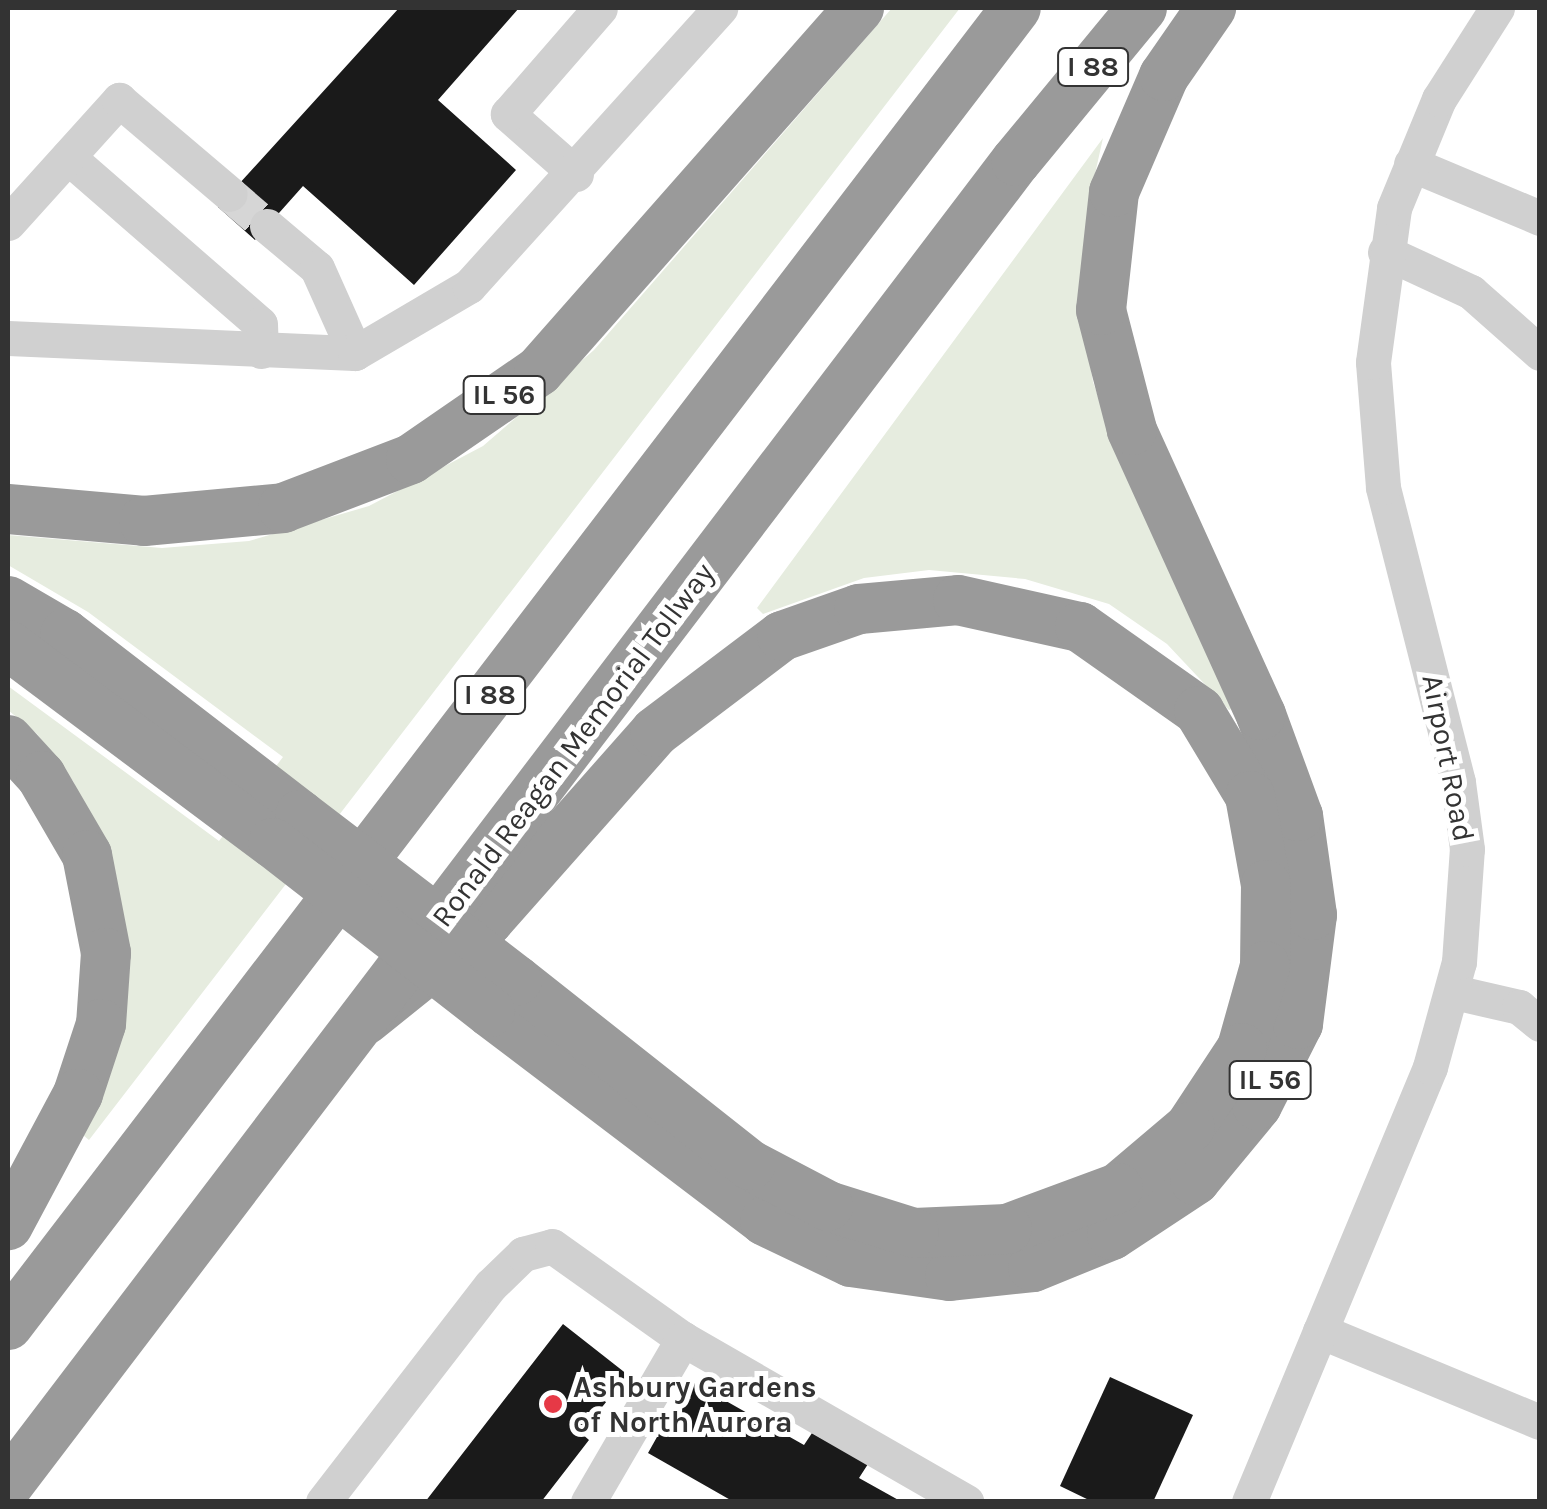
<!DOCTYPE html>
<html>
<head>
<meta charset="utf-8">
<style>
	body { margin:0 }
	#map { position:relative; width:1547px; height:1509px; overflow:hidden; background:#fff; font-family:Karla,sans-serif }
	div>[style] { position:absolute }
	[style*='--x'] { left:calc(var(--x)*1px); top:calc(var(--y)*1px); width:calc(var(--w)*1px); rotate:calc(var(--a)*1deg) }
	.green>* { inset:0; background:#e6ecdf }
	.building>* { inset:0; background:#1a1a1a }
	.minor-tunnel>* { height:35px; margin-top:-17.5px; transform-origin:0; background:repeating-linear-gradient(90deg,#d6d6d6 0 35px,transparent 0 53px) }
	.minor>* { height:35px; margin:-17.5px; padding:0 17.5px; transform-origin:17.5px; border-radius:17.5px; background:#d0d0d0 }
	.highway>* { height:50px; margin:-25px; padding:0 25px; transform-origin:25px; border-radius:25px; background:#9a9a9a }
	.highway-bridge>* { height:50px; margin:-25px; padding:0 25px; transform-origin:25px; border-radius:25px; background:#9a9a9a }
	.dots>* { width:28px; height:28px; translate:-50% -50%; box-sizing:border-box; border:5px solid #fff; border-radius:50% }
	span { translate:-50% -50%; white-space:nowrap; text-align:center; line-height:1.15; -webkit-text-stroke:10px #fff; paint-order:stroke }
	.shield-label span { padding:2px 8px; background:#fff; border:2px solid; border-radius:8px; -webkit-text-stroke-width:0 }
	.shield-label { font-size:28px; color:#333; font-weight:700 }
	.street-label { font-size:30px; color:#333 }
	.poi-label { font-size:30px; color:#333; font-weight:700 }
	.left { translate:0 -50%; text-align:left }
	.frame { position:absolute; inset:0; border:10px solid #333; pointer-events:none }
</style>
</head>
<body>
<div id="map">
	<div class="green">
		<i style="clip-path:polygon(892px 8px,960px 8px,89px 1140px,83px 1135px,116px 874px,73px 781px,37px 734px,8px 710px,8px 686px,219px 841px,283px 757px,88px 612px,8px 565px,8px 535px,162px 548px,249px 541px,369px 506px,483px 446px,594px 350px)"></i>
		<i style="clip-path:polygon(1103px 138px,1089px 201px,1084px 325px,1093px 382px,1125px 474px,1236px 707px,1229px 710px,1167px 644px,1109px 604px,1025px 579px,929px 570px,864px 578px,763px 614px,757px 608px)"></i>
	</div>
	<div class="building">
		<i style="clip-path:polygon(399px 8px,519px 8px,438px 100px,516px 170px,414px 285px,303px 186px,255px 240px,218px 207px)"></i>
		<i style="clip-path:polygon(563px 1324px,628px 1375px,581px 1433px,589px 1440px,541px 1502px,425px 1502px)"></i>
		<i style="clip-path:polygon(1110px 1377px,1193px 1415px,1153px 1502px,1093px 1502px,1060px 1486px)"></i>
		<i style="clip-path:polygon(689px 1380px,804px 1445px,812px 1433px,868px 1464px,859px 1478px,902px 1502px,734px 1502px,648px 1453px)"></i>
	</div>
	<div class="minor-tunnel">
		<i style="--x:230;--y:194;--w:49;--a:40.9"></i>
	</div>
	<div class="minor">
		<i style="--x:68;--y:157;--w:254;--a:41"></i>
		<i style="--x:260;--y:324;--w:27;--a:88"></i>
		<i style="--x:1411;--y:164;--w:140;--a:22.7"></i>
		<i style="--x:576;--y:174;--w:91;--a:-138.6"></i>
		<i style="--x:508;--y:114;--w:140;--a:-49"></i>
		<i style="--x:8;--y:223;--w:166;--a:-47.9"></i>
		<i style="--x:119;--y:100;--w:145;--a:40.3"></i>
		<i style="--x:267;--y:226;--w:65;--a:40"></i>
		<i style="--x:317;--y:268;--w:93;--a:65.9"></i>
		<i style="--x:1385;--y:252;--w:95;--a:24.9"></i>
		<i style="--x:1471;--y:292;--w:92;--a:41.5"></i>
		<i style="--x:8;--y:338;--w:347;--a:2.5"></i>
		<i style="--x:355;--y:353;--w:132;--a:-30.4"></i>
		<i style="--x:469;--y:286;--w:375;--a:-47.9"></i>
		<i style="--x:1454;--y:992;--w:67;--a:13"></i>
		<i style="--x:1519;--y:1007;--w:27;--a:39"></i>
		<i style="--x:1320;--y:1331;--w:238;--a:22.5"></i>
		<i style="--x:323;--y:1502;--w:274;--a:-52.3"></i>
		<i style="--x:491;--y:1285;--w:45;--a:-44.1"></i>
		<i style="--x:523;--y:1254;--w:30;--a:-15"></i>
		<i style="--x:552;--y:1246;--w:161;--a:35.4"></i>
		<i style="--x:683;--y:1339;--w:327;--a:29.9"></i>
		<i style="--x:588;--y:1502;--w:189;--a:-59.8"></i>
		<i style="--x:1249;--y:1502;--w:471;--a:-67.4"></i>
		<i style="--x:1430;--y:1067;--w:109;--a:-74.6"></i>
		<i style="--x:1459;--y:962;--w:113;--a:-86"></i>
		<i style="--x:1467;--y:849;--w:68;--a:-97.7"></i>
		<i style="--x:1458;--y:782;--w:304;--a:-104.3"></i>
		<i style="--x:1383;--y:487;--w:125;--a:-94.6"></i>
		<i style="--x:1373;--y:362;--w:155;--a:-82.2"></i>
		<i style="--x:1394;--y:208;--w:118;--a:-67.6"></i>
		<i style="--x:1439;--y:99;--w:108;--a:-57.5"></i>
	</div>
	<div class="highway">
		<i style="--x:8;--y:509;--w:137;--a:5"></i>
		<i style="--x:144;--y:521;--w:140;--a:-5.3"></i>
		<i style="--x:283;--y:508;--w:137;--a:-20.9"></i>
		<i style="--x:411;--y:459;--w:155;--a:-34.5"></i>
		<i style="--x:539;--y:371;--w:484;--a:-48.6"></i>
		<i style="--x:8;--y:601;--w:66;--a:30.1"></i>
		<i style="--x:65;--y:634;--w:297;--a:37.6"></i>
		<i style="--x:8;--y:645;--w:331;--a:36.8"></i>
		<i style="--x:8;--y:740;--w:49;--a:47.5"></i>
		<i style="--x:41;--y:776;--w:91;--a:59.8"></i>
		<i style="--x:87;--y:855;--w:100;--a:79"></i>
		<i style="--x:106;--y:953;--w:71;--a:94"></i>
		<i style="--x:101;--y:1024;--w:74;--a:108.2"></i>
		<i style="--x:78;--y:1094;--w:149;--a:118.1"></i>
		<i style="--x:490;--y:1012;--w:345;--a:37.2"></i>
		<i style="--x:765;--y:1221;--w:95;--a:25.5"></i>
		<i style="--x:851;--y:1262;--w:100;--a:8"></i>
		<i style="--x:950;--y:1276;--w:83;--a:-6.2"></i>
		<i style="--x:1033;--y:1267;--w:85;--a:-22.1"></i>
		<i style="--x:1112;--y:1235;--w:100;--a:-33.5"></i>
		<i style="--x:1195;--y:1180;--w:97;--a:-50.4"></i>
		<i style="--x:1257;--y:1105;--w:91;--a:-63.2"></i>
		<i style="--x:1298;--y:1024;--w:110;--a:-82.7"></i>
		<i style="--x:1312;--y:915;--w:100;--a:-98"></i>
		<i style="--x:1298;--y:816;--w:108;--a:-110.1"></i>
		<i style="--x:1261;--y:715;--w:313;--a:-114.4"></i>
		<i style="--x:1132;--y:430;--w:124;--a:-104.5"></i>
		<i style="--x:1101;--y:310;--w:119;--a:-83.7"></i>
		<i style="--x:1114;--y:192;--w:126;--a:-66.7"></i>
		<i style="--x:1164;--y:76;--w:83;--a:-55.3"></i>
		<i style="--x:365;--y:1020;--w:158;--a:-38.8"></i>
		<i style="--x:488;--y:921;--w:252;--a:-48.5"></i>
		<i style="--x:655;--y:732;--w:159;--a:-37.1"></i>
		<i style="--x:782;--y:636;--w:82;--a:-19.3"></i>
		<i style="--x:859;--y:609;--w:99;--a:-5.2"></i>
		<i style="--x:958;--y:600;--w:125;--a:12.5"></i>
		<i style="--x:1080;--y:627;--w:146;--a:35.2"></i>
		<i style="--x:1199;--y:711;--w:99;--a:59"></i>
		<i style="--x:1250;--y:796;--w:90;--a:79.8"></i>
		<i style="--x:1266;--y:885;--w:81;--a:90.7"></i>
		<i style="--x:1265;--y:966;--w:85;--a:105.7"></i>
		<i style="--x:1242;--y:1048;--w:95;--a:123.4"></i>
		<i style="--x:1190;--y:1127;--w:94;--a:139.7"></i>
		<i style="--x:1118;--y:1188;--w:118;--a:159.7"></i>
		<i style="--x:1007;--y:1229;--w:93;--a:177.5"></i>
		<i style="--x:914;--y:1233;--w:90;--a:-162.6"></i>
		<i style="--x:828;--y:1206;--w:88;--a:-152.3"></i>
		<i style="--x:750;--y:1165;--w:297;--a:-141.7"></i>
		<i style="--x:8;--y:1325;--w:1658;--a:-52.57"></i>
		<i style="--x:8;--y:1485;--w:1664;--a:-52.72"></i>
		<i style="--x:1016;--y:161;--w:198;--a:-50.5"></i>
	</div>
	<div class="highway-bridge">
		<i style="--x:300;--y:815;--w:273;--a:37.4"></i>
		<i style="--x:273;--y:843;--w:275;--a:37.9"></i>
	</div>
	<div class="dots">
		<i style="left:553px;top:1404px;background:#e63946"></i>
	</div>
	<div class="shield-label">
		<span style="left:1093px;top:67px">I 88</span>
		<span style="left:504px;top:395px">IL 56</span>
		<span style="left:490px;top:695px">I 88</span>
		<span style="left:1270px;top:1080px">IL 56</span>
	</div>
	<div class="street-label">
		<span style="left:573px;top:745px;rotate:-53deg">Ronald Reagan Memorial Tollway</span>
		<span style="left:1448px;top:758px;rotate:79deg">Airport Road</span>
	</div>
	<div class="poi-label">
		<span class="left" style="left:573px;top:1404px">Ashbury Gardens<br>of North Aurora</span>
	</div>
	<div class="frame"></div>
</div>
</body>
</html>
